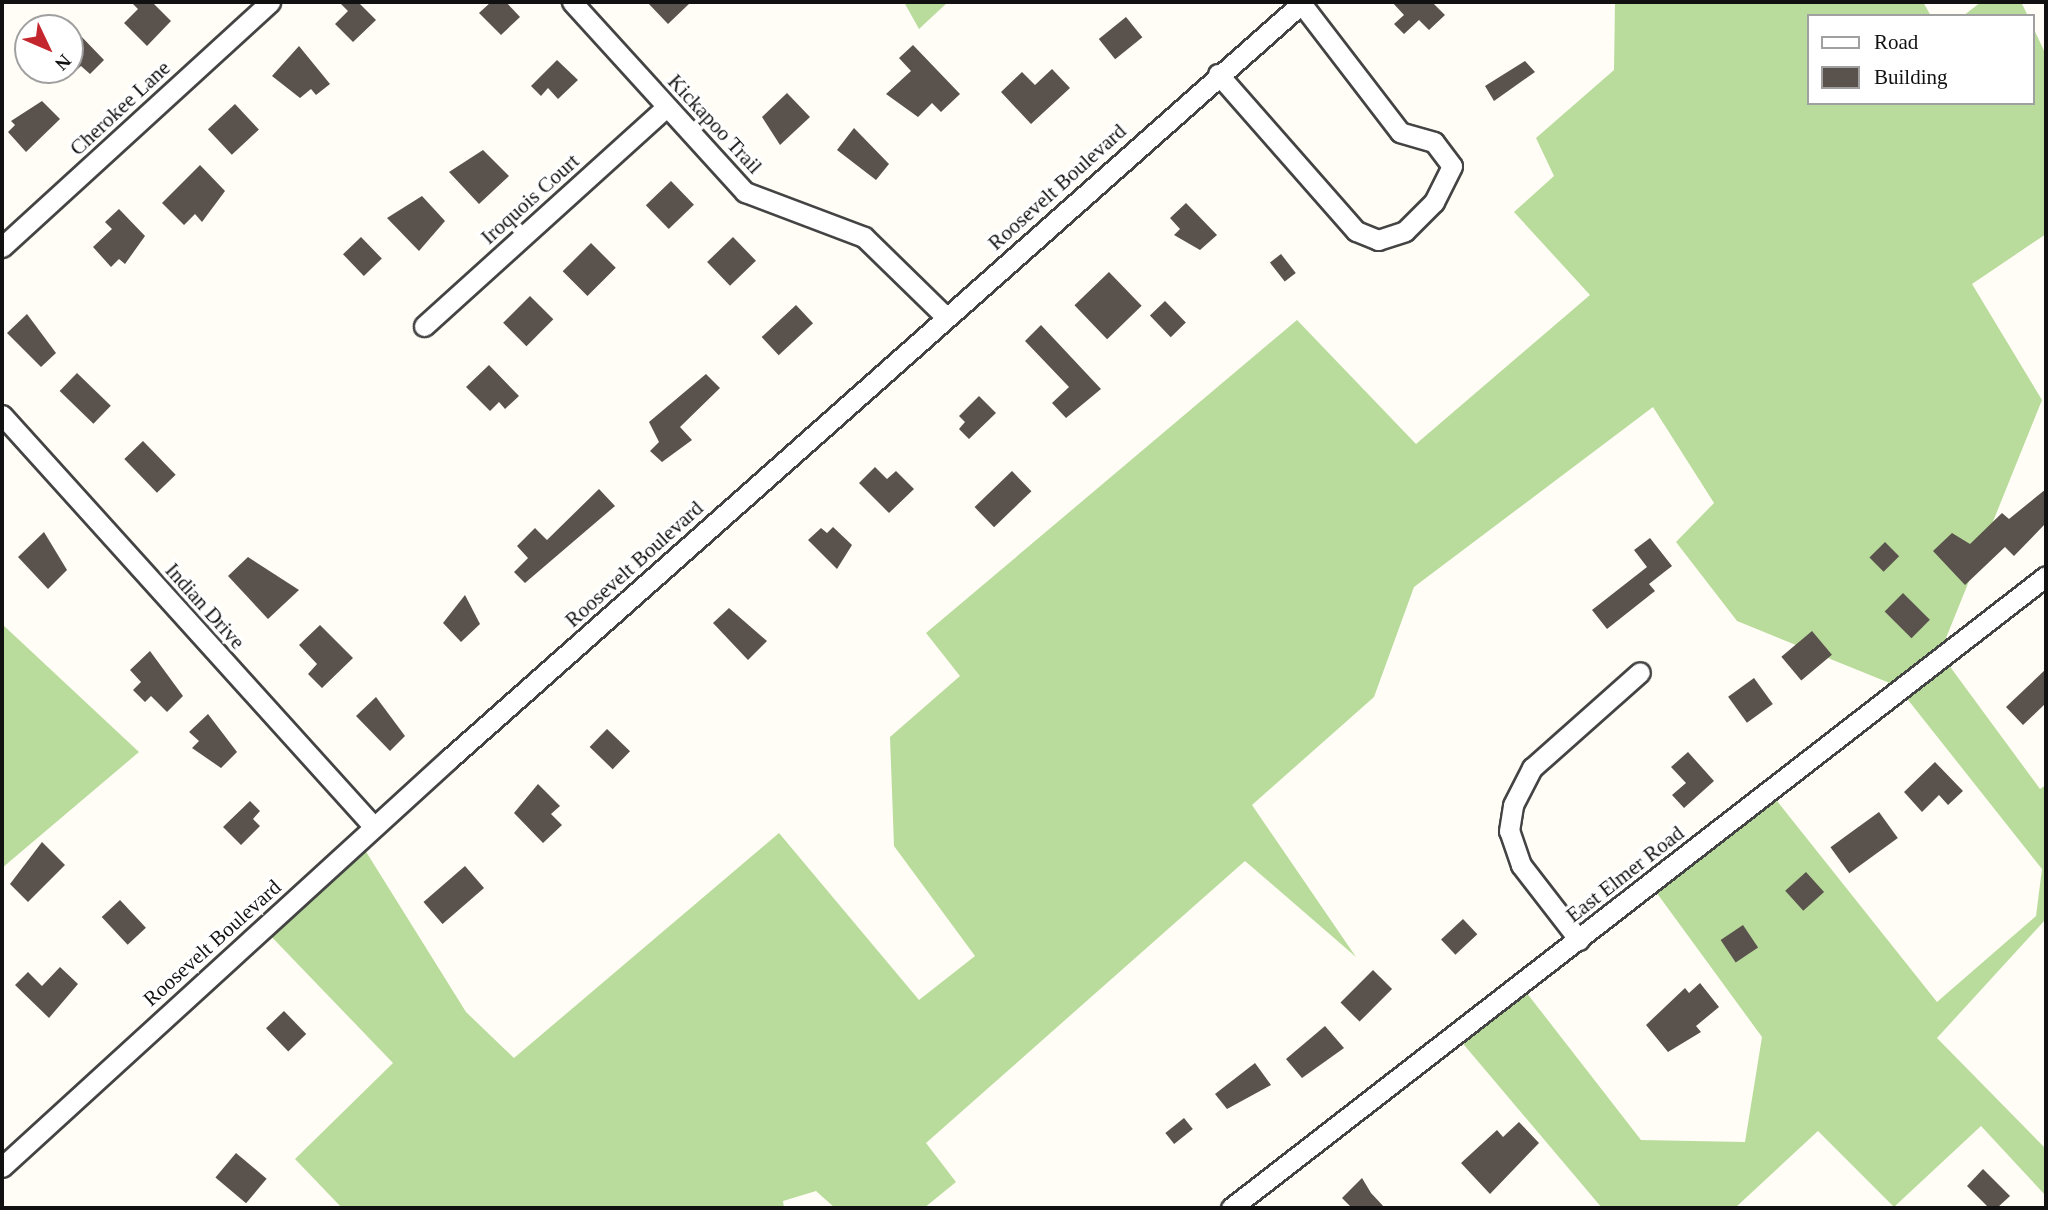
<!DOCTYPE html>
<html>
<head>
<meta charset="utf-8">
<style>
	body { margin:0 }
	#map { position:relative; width:2048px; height:1210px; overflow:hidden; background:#fffdf5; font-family:"Times New Roman",serif }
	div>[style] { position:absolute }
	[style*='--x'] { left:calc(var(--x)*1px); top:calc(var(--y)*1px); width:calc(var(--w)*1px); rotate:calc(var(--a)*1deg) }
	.forest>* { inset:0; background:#b9dc9c }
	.building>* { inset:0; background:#5a524d; transform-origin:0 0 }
	.roads { filter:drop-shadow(2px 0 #444) drop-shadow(-2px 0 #444) drop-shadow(0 2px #444) drop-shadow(0 -2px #444) }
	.minor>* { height:19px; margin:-9.5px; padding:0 9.5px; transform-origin:9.5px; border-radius:9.5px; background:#fff }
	span { translate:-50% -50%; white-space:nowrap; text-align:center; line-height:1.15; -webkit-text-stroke:7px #fff; paint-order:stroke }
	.street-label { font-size:21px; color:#111 }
	.frame { position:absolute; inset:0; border:4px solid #111; pointer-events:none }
	.legend { position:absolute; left:1807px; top:14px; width:228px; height:91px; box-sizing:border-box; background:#fff; border:2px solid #a0a0a0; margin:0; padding:9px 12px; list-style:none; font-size:21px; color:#111 }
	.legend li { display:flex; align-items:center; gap:14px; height:35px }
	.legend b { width:35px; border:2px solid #a0a0a0 }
	.north { position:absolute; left:14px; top:14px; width:70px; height:70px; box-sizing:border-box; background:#fff; border:2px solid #a0a0a0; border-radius:50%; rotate:134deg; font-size:19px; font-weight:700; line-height:28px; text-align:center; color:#111 }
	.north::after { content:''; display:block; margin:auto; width:24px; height:32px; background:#c4262e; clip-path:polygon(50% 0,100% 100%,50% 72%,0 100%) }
</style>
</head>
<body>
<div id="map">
	<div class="forest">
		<i style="clip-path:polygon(904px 2px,948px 2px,919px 29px)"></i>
		<i style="clip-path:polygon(1615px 2px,1923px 2px,1931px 16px,1808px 16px,1808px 103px,2032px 103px,2032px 25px,2046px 55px,2046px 234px,1972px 284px,2042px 400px,1940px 653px,2040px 789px,2046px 785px,2046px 919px,1937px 1038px,2046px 1149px,2046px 1196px,1981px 1126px,1894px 1207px,1818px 1131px,1735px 1208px,1602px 1208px,1454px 1033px,1519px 983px,1641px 1140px,1745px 1142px,1762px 1037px,1648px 881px,1765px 786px,1937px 1002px,2036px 916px,2042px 869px,1897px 686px,1737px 621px,1676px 542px,1714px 503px,1653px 407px,1414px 587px,1374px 697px,1252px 805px,1356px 957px,1245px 861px,926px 1143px,956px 1182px,924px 1208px,835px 1208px,816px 1191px,783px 1201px,784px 1208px,342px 1208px,295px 1159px,393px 1063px,264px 929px,360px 842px,466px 1012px,514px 1058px,779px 833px,919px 1000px,975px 956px,894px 846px,890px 737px,960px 676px,926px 633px,1297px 320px,1416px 444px,1590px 295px,1514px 212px,1554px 176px,1536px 138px,1614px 70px)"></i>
		<i style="clip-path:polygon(1981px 2px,2021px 2px,2028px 16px,1963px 16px)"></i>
		<i style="clip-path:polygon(2px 624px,139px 752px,2px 868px)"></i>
	</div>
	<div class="building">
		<i style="clip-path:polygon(131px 2px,152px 2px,171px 21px,147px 46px,124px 23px,138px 9px)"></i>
		<i style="clip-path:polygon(339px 2px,358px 2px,376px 20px,353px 42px,335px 24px,348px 11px)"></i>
		<i style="clip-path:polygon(491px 2px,506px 2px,520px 17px,501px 35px,479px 13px)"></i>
		<i style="clip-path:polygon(647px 2px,691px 2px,668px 24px)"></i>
		<i style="clip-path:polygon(1392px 2px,1432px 2px,1445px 15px,1429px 30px,1419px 20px,1404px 34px,1394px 24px,1404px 15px)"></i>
		<i style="left:1126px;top:17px;width:26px;height:35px;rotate:51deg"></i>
		<i style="clip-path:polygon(78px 33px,104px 60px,90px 74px,81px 66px,70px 76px,70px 40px)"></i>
		<i style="clip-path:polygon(913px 45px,960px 94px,941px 112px,932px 103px,918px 117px,886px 94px,911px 71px,899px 58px)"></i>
		<i style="clip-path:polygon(299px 46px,330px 84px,316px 95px,311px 89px,300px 98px,272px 76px)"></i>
		<i style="clip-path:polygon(557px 60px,578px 80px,558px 99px,548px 88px,541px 96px,531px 86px)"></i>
		<i style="clip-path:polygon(1525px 61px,1535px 72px,1494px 101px,1485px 86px)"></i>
		<i style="clip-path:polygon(1052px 69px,1070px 88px,1031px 124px,1001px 92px,1022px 72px,1035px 85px)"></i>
		<i style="clip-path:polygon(787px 93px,810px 117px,780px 145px,762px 117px)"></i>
		<i style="clip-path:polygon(42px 101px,60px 119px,26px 152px,8px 132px,15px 125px,11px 121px)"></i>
		<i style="left:235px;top:104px;width:35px;height:37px;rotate:47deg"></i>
		<i style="clip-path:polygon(854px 128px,889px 164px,876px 180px,837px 150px)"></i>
		<i style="clip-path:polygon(483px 150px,509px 176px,479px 204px,449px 172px)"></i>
		<i style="clip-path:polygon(200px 165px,225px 191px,202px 222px,195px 214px,184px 225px,162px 203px)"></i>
		<i style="left:671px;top:181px;width:33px;height:35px;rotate:46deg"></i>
		<i style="clip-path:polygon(422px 196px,445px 221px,419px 251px,387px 218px)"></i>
		<i style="clip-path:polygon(1186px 203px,1217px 235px,1200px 250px,1174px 235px,1180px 229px,1170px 218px)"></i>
		<i style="clip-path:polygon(119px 209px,145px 236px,125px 264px,119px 259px,111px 267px,93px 247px,112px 229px,105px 222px)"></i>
		<i style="left:361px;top:237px;width:30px;height:25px;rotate:46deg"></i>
		<i style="left:733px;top:237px;width:33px;height:36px;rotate:46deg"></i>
		<i style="left:591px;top:243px;width:35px;height:40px;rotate:45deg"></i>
		<i style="left:1281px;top:254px;width:24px;height:14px;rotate:52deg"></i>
		<i style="left:1109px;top:272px;width:47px;height:48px;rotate:46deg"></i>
		<i style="left:530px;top:296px;width:33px;height:38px;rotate:45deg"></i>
		<i style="left:1165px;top:301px;width:30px;height:21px;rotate:46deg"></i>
		<i style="left:796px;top:305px;width:25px;height:47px;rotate:47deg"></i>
		<i style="clip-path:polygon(27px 314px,56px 353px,41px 367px,7px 333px)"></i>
		<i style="clip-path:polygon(1041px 325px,1101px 389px,1066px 418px,1052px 403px,1069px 387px,1025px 341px)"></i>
		<i style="clip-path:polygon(489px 365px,519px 396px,505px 409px,499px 402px,490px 411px,466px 387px)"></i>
		<i style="left:77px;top:373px;width:47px;height:25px;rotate:44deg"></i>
		<i style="clip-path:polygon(706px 374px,720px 388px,680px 427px,692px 440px,662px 462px,650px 451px,659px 442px,649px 422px)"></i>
		<i style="clip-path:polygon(979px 396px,996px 413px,969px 439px,959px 429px,965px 422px,959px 416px)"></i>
		<i style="left:143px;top:441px;width:47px;height:26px;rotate:46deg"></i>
		<i style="clip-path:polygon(875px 467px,887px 479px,896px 471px,914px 489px,889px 513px,859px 483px)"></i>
		<i style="left:1012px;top:471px;width:28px;height:52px;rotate:46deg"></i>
		<i style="clip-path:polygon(599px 489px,615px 506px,525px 583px,514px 572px,528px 558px,517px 546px,535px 528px,547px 540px)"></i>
		<i style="clip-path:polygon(2046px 489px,2046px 523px,2014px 556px,2005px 547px,1965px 585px,1933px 551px,1952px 533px,1970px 544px,2002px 513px,2009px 519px)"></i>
		<i style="clip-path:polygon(833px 527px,852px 545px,837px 569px,808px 540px,821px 528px,827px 533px)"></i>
		<i style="clip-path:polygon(44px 532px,67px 570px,48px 589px,18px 557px)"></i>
		<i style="clip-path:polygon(1650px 538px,1672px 566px,1649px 584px,1655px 591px,1607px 629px,1592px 610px,1647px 567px,1634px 550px)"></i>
		<i style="left:1885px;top:542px;width:20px;height:22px;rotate:45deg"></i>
		<i style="clip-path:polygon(248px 557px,299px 590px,268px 619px,228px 576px)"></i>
		<i style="left:1903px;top:593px;width:38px;height:26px;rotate:45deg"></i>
		<i style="clip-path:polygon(465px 595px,480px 624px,461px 642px,443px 623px)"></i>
		<i style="clip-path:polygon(729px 608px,767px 641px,748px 660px,713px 623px)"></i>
		<i style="clip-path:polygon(320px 625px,353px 658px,322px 688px,308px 674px,317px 664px,299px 645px)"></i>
		<i style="left:1812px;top:631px;width:31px;height:40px;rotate:50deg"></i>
		<i style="clip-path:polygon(150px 651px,183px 696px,167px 712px,151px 696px,145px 702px,133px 690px,141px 682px,130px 670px)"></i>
		<i style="clip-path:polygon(2046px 669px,2046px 703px,2023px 725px,2006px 707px)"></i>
		<i style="left:1754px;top:678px;width:32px;height:32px;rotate:54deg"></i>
		<i style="clip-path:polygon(376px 697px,405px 736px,390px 751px,356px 716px)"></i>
		<i style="clip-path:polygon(208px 714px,237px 752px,221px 768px,192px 748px,199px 741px,189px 732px)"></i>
		<i style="left:607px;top:729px;width:32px;height:25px;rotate:44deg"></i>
		<i style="clip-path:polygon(1688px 752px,1714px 781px,1684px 808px,1672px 795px,1686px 783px,1671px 767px)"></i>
		<i style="clip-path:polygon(1935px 762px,1963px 791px,1948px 805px,1939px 795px,1922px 812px,1904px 792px)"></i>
		<i style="clip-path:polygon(538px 784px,560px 806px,551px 814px,562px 825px,543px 843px,514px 813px)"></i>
		<i style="clip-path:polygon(250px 801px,260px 811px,253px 819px,260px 826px,241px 845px,223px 827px)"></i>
		<i style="left:1879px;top:812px;width:32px;height:60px;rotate:54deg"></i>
		<i style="clip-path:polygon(42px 842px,65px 865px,28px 902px,10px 884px)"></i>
		<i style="left:465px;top:866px;width:29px;height:55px;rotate:49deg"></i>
		<i style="left:1806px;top:872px;width:27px;height:28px;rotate:48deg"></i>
		<i style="left:120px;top:900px;width:38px;height:25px;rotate:47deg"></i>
		<i style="left:1463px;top:919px;width:21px;height:30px;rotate:47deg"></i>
		<i style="left:1743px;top:925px;width:27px;height:27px;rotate:56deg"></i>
		<i style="clip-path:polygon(60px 967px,78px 984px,49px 1018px,15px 985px,28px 972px,42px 986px)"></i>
		<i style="left:1373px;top:970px;width:27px;height:46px;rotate:45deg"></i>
		<i style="clip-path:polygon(1700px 983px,1719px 1007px,1696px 1026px,1701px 1032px,1668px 1052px,1646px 1025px,1685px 988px,1689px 993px)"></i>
		<i style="left:284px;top:1011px;width:32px;height:25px;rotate:46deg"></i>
		<i style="clip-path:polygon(1325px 1026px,1344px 1048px,1302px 1078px,1286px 1059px)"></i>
		<i style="clip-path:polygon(1255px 1063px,1271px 1085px,1227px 1109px,1215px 1094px)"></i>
		<i style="left:1184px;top:1118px;width:14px;height:24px;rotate:51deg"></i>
		<i style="clip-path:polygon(1519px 1122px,1539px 1143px,1490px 1194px,1461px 1163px,1497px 1130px,1503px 1137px)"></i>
		<i style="left:236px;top:1153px;width:40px;height:32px;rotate:40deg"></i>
		<i style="clip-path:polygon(1983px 1169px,2010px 1196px,1997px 1208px,1989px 1208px,1967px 1186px)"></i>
		<i style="clip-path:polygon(1362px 1178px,1371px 1193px,1385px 1208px,1352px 1208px,1342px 1198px)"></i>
	</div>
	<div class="roads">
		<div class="minor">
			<i style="--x:572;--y:2;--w:257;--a:47.7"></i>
			<i style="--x:745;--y:192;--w:127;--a:20.7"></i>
			<i style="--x:864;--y:237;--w:115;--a:44.3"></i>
			<i style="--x:1218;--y:74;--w:209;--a:48.7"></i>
			<i style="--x:1356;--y:231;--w:24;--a:22"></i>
			<i style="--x:1378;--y:240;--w:28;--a:-18"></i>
			<i style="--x:1405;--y:231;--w:41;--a:-45"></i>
			<i style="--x:1434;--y:202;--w:40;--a:-63.4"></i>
			<i style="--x:1452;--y:166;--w:30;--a:-127"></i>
			<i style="--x:1434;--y:142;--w:35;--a:-164"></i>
			<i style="--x:1400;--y:132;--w:163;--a:-127.5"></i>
			<i style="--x:2;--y:247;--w:363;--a:-42.4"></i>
			<i style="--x:424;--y:326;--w:326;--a:-42.1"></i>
			<i style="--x:2;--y:415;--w:555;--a:47.92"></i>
			<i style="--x:1579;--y:940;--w:95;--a:-127.7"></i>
			<i style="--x:1521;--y:865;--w:36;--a:-109"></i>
			<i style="--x:1509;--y:831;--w:26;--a:-81"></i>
			<i style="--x:1513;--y:805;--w:42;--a:-62.8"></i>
			<i style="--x:1532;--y:768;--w:144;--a:-41.6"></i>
			<i style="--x:2;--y:1167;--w:605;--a:-42.39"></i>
			<i style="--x:449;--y:759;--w:1141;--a:-41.55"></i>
			<i style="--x:1231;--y:1208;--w:1031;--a:-37.79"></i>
		</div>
	</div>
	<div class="street-label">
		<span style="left:120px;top:108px;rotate:-43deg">Cherokee Lane</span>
		<span style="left:715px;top:124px;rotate:47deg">Kickapoo Trail</span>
		<span style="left:1057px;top:187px;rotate:-42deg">Roosevelt Boulevard</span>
		<span style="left:530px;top:199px;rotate:-42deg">Iroquois Court</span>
		<span style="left:634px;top:564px;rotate:-42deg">Roosevelt Boulevard</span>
		<span style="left:205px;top:606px;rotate:48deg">Indian Drive</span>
		<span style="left:1625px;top:874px;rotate:-38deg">East Elmer Road</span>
		<span style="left:212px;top:943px;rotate:-42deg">Roosevelt Boulevard</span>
	</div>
	<div class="frame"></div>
	<ul class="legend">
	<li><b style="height:9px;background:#fff"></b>Road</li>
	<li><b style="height:19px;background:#5a524d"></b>Building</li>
	</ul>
	<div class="north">N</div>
</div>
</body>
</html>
